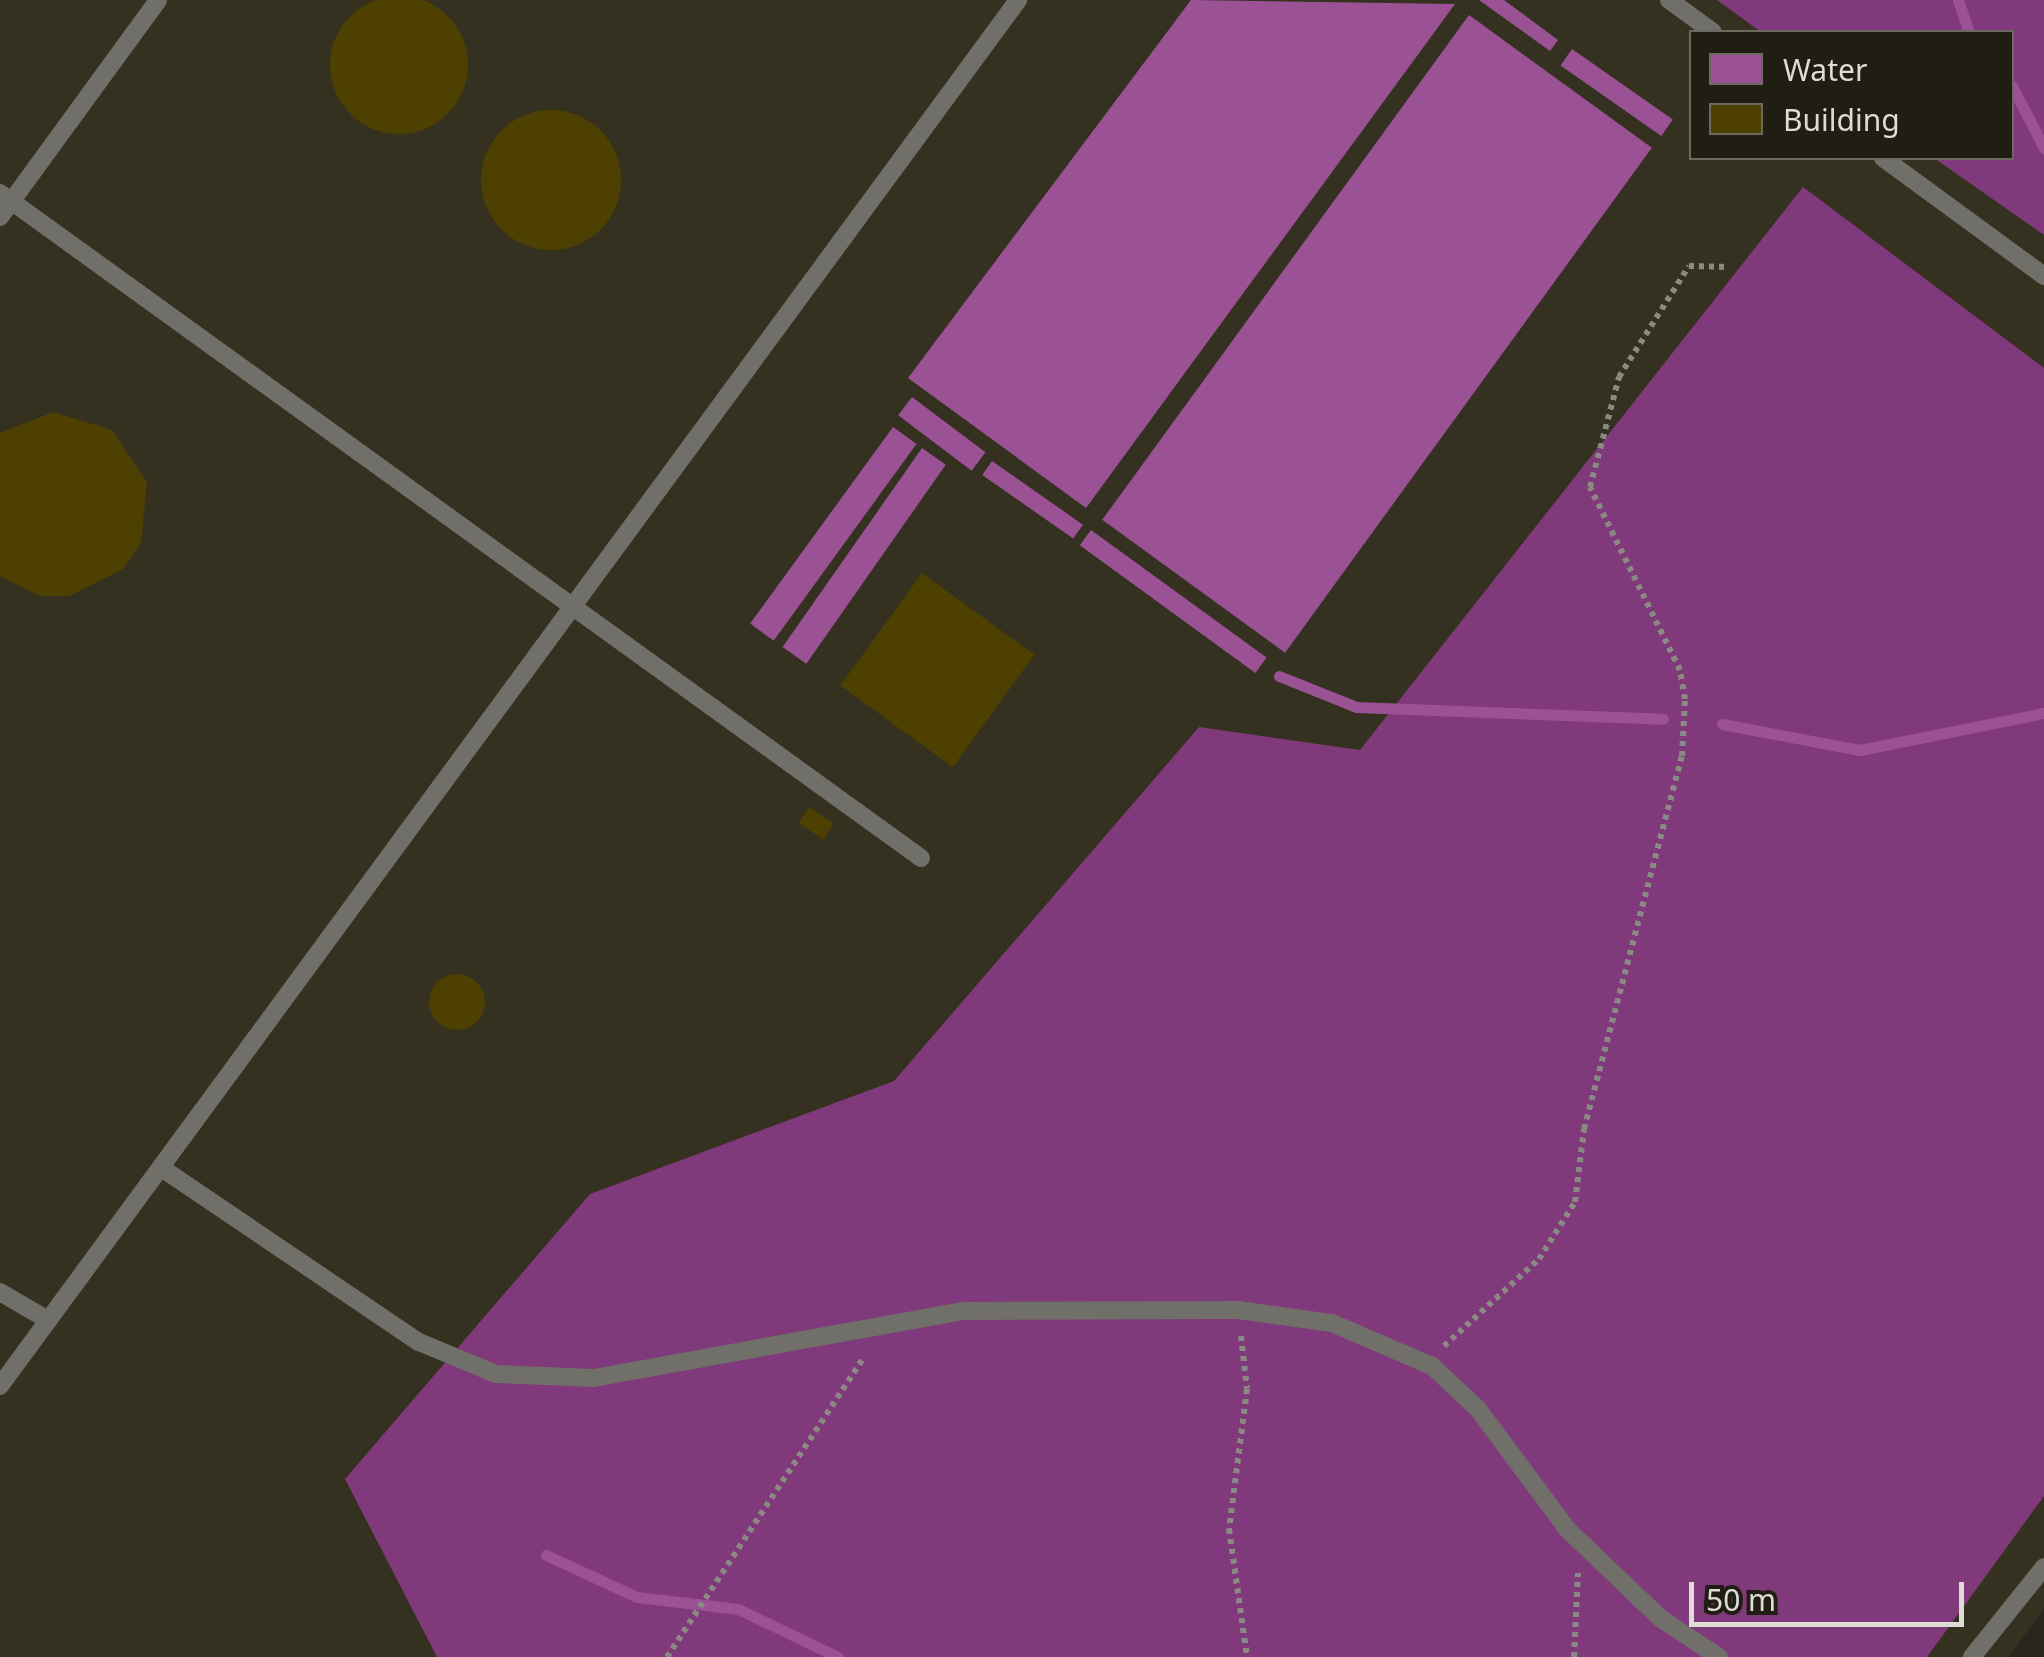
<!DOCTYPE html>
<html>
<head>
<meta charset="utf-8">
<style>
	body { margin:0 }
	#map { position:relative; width:2044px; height:1657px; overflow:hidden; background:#29271d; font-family:"Noto Sans",sans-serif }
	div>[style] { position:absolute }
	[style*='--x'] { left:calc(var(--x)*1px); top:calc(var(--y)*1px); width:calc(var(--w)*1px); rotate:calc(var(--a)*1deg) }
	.built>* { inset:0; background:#353120 }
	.forest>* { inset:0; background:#80397a }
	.water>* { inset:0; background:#9b5294; transform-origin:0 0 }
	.stream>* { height:11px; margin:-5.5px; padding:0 5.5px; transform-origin:5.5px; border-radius:5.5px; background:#9b5294 }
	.building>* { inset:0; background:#4d4000; transform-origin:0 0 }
	.round { border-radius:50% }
	.path>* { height:6px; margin-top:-3px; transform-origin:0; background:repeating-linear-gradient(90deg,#8b8a82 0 5px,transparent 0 10px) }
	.lane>* { height:18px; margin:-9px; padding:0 9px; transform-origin:9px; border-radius:9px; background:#706f69 }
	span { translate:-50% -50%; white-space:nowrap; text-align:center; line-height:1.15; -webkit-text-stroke:9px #201d13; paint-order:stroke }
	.legend { position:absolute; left:1689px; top:30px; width:325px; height:130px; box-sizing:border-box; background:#201d13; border:2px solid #6c6961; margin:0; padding:12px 18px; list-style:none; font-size:30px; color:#dddcd5 }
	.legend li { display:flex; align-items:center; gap:20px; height:50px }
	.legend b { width:50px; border:2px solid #6c6961 }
	.scale { position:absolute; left:1689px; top:1582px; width:275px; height:45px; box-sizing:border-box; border:5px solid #dddcd5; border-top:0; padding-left:12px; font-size:30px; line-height:35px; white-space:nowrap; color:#dddcd5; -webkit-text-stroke:8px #201d13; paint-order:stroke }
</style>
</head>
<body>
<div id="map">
	<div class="built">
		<i style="clip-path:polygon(evenodd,0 0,2044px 0,2044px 1608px,2009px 1657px,0 1657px,0 0,1692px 32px,2012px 32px,2012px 158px,1692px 158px,1692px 32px)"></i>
	</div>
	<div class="forest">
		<i style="clip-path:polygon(1717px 0,2044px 0,2044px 235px,1934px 158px,2012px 158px,2012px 32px,1761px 32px)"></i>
		<i style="clip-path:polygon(1803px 187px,2044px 368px,2044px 1496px,1927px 1657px,437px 1657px,345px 1479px,590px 1194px,894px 1081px,1199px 727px,1360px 750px)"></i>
	</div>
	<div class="water">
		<i style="clip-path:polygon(1191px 0,1455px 4px,1086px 508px,908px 378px)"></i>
		<i style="clip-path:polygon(1479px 0,1504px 0,1558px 40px,1550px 51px)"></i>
		<i style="left:1469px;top:15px;width:226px;height:624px;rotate:36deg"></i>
		<i style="left:1572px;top:49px;width:123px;height:20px;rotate:35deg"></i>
		<i style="left:912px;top:397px;width:92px;height:23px;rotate:37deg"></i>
		<i style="left:893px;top:427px;width:29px;height:243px;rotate:36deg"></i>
		<i style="left:922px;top:448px;width:29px;height:243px;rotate:35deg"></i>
		<i style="left:992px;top:461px;width:111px;height:17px;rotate:35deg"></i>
		<i style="left:1091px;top:530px;width:217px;height:19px;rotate:36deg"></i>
	</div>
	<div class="stream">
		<i style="--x:1958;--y:0;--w:34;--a:71"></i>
		<i style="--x:2012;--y:86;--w:70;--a:62.7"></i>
		<i style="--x:1279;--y:676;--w:83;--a:21.9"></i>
		<i style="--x:1356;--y:707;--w:307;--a:2.2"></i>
		<i style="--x:1722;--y:724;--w:140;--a:10.7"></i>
		<i style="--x:1860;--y:750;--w:188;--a:-11.4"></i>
		<i style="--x:546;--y:1555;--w:100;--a:24.8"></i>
		<i style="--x:637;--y:1597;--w:102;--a:6.8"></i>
		<i style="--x:738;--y:1609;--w:111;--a:25.6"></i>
	</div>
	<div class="building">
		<i class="round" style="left:330px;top:-4px;width:138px;height:138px"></i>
		<i class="round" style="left:481px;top:110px;width:140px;height:140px"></i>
		<i style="clip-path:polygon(53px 412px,112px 430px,147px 482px,141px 543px,123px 569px,69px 596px,40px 596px,0 576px,0 433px)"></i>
		<i style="left:922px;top:573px;width:139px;height:139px;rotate:36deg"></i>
		<i style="left:809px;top:807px;width:30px;height:19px;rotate:34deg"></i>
		<i class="round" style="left:429px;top:974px;width:56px;height:56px"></i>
	</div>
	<div class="path">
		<i style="--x:1241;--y:1336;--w:53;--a:83.5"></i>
		<i style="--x:1247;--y:1389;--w:141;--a:97.3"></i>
		<i style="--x:1229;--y:1529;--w:129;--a:82"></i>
		<i style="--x:1444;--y:1346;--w:129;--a:-42.5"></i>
		<i style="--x:1539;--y:1259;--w:67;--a:-57.7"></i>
		<i style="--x:1575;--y:1202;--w:74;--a:-83"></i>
		<i style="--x:1584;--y:1129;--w:386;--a:-75.3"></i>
		<i style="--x:1682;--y:756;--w:57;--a:-87"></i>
		<i style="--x:1685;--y:699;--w:29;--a:-100"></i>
		<i style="--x:1680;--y:670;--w:204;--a:-116.2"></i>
		<i style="--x:1590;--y:487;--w:114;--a:-75.2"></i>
		<i style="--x:1619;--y:377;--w:131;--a:-57.8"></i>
		<i style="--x:1689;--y:266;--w:40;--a:1.4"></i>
		<i style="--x:667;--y:1657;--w:359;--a:-56.7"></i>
		<i style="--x:1574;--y:1657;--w:84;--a:-87.3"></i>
	</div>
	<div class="lane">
		<i style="--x:1669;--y:0;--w:54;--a:36"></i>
		<i style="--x:1883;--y:158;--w:200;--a:36.2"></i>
		<i style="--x:0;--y:193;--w:1136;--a:35.83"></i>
		<i style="--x:0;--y:217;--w:268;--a:-53.9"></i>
		<i style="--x:163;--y:1169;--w:309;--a:34.1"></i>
		<i style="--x:419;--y:1342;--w:83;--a:22.6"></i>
		<i style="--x:496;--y:1374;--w:98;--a:2.3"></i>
		<i style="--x:594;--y:1378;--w:376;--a:-10.3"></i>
		<i style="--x:964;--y:1311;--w:274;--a:-0.2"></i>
		<i style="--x:1238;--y:1310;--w:95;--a:7.9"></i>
		<i style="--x:1332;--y:1323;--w:109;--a:23.3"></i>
		<i style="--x:1432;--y:1366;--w:63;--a:43.1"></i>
		<i style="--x:1478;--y:1409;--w:149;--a:53.4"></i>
		<i style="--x:1567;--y:1529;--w:129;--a:43.7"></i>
		<i style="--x:1660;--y:1618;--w:71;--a:33.5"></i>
		<i style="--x:0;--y:1292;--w:56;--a:30.3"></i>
		<i style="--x:0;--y:1386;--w:1720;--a:-53.7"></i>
		<i style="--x:1972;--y:1657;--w:115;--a:-51.3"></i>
	</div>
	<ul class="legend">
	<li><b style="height:28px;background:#9b5294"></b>Water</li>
	<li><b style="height:28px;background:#4d4000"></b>Building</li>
	</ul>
	<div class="scale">50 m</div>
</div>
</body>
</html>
